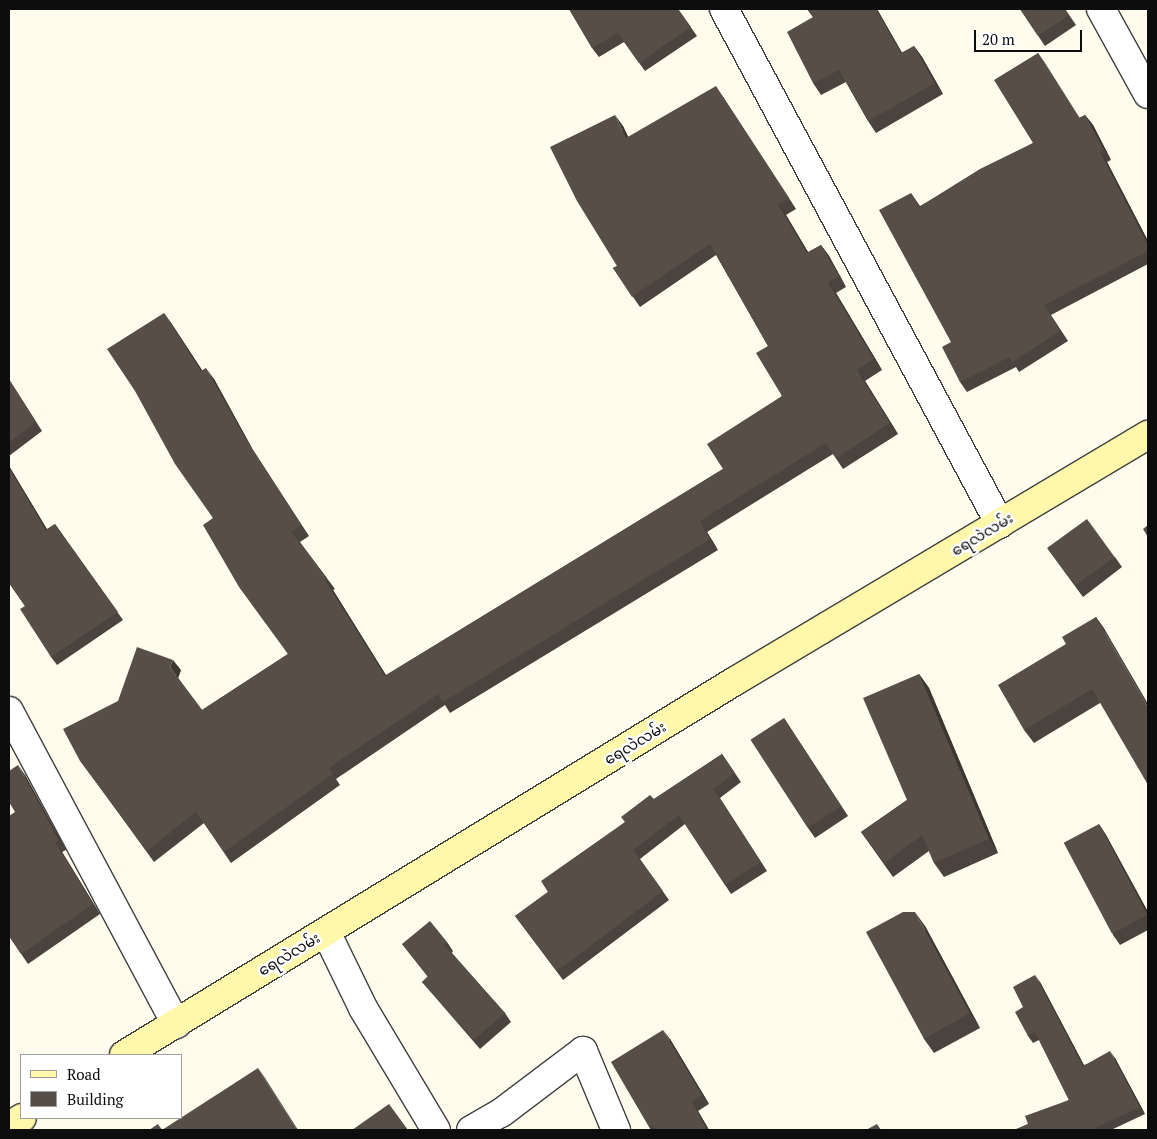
<!DOCTYPE html>
<html>
<head>
<meta charset="utf-8">
<style>
	body { margin:0 }
	#map { position:relative; width:1157px; height:1139px; overflow:hidden; background:#fffcee; font-family:"PT Serif","Noto Sans Myanmar",serif }
	div>[style] { position:absolute }
	[style*='--x'] { left:calc(var(--x)*1px); top:calc(var(--y)*1px); width:calc(var(--w)*1px); rotate:calc(var(--a)*1deg) }
	.roads { filter:drop-shadow(1px 0 #404040) drop-shadow(-1px 0 #404040) drop-shadow(0 1px #404040) drop-shadow(0 -1px #404040) }
	.street>* { height:28px; margin:-14px; padding:0 14px; transform-origin:14px; border-radius:14px; background:#fff }
	.secondary>* { height:28px; margin:-14px; padding:0 14px; transform-origin:14px; border-radius:14px; background:#fff7a9 }
	.wall>* { inset:0; background:#4b433e }
	.shaded-wall>* { inset:0; background:#3d3732 }
	.building>* { inset:0; background:#574e48; transform-origin:0 0 }
	span { translate:-50% -50%; white-space:nowrap; text-align:center; line-height:1.15; -webkit-text-stroke:5px #fff; paint-order:stroke }
	.street-label { font-size:15px; color:#0d0d0d }
	.frame { position:absolute; inset:0; border:10px solid #0d0d0d; pointer-events:none }
	.legend { position:absolute; left:20px; top:1054px; width:162px; height:65px; box-sizing:border-box; background:#fff; border:1px solid #9e9e9e; margin:0; padding:6px 9px; list-style:none; font-size:15px; color:#0d0d0d }
	.legend li { display:flex; align-items:center; gap:10px; height:25px }
	.legend b { width:25px; border:1px solid #9e9e9e }
	.scale { position:absolute; left:974px; top:30px; width:108px; height:22px; box-sizing:border-box; border:2px solid #0d0d0d; border-top:0; padding-left:6px; font-size:15px; line-height:18px; white-space:nowrap; color:#0d0d0d; -webkit-text-stroke:4px #fff; paint-order:stroke }
</style>
</head>
<body>
<div id="map">
	<div class="roads">
		<div class="street">
			<i style="--x:724;--y:9;--w:584;--a:61.81"></i>
			<i style="--x:1101;--y:9;--w:97;--a:61.1"></i>
			<i style="--x:9;--y:711;--w:355;--a:61.9"></i>
			<i style="--x:326;--y:932;--w:85;--a:64"></i>
			<i style="--x:363;--y:1008;--w:142;--a:59.1"></i>
			<i style="--x:471;--y:1130;--w:34;--a:-30"></i>
			<i style="--x:501;--y:1113;--w:103;--a:-37.1"></i>
			<i style="--x:583;--y:1051;--w:86;--a:67.3"></i>
		</div>
		<div class="secondary">
			<i style="--x:124;--y:1055;--w:716;--a:-31.47"></i>
			<i style="--x:735;--y:681;--w:481;--a:-30.8"></i>
			<i style="--x:9;--y:1126;--w:15;--a:-32"></i>
		</div>
	</div>
	<div class="wall">
		<i style="clip-path:polygon(569px 9px,678px 9px,697px 36px,645px 71px,624px 42px,599px 57px,592px 48px)"></i>
		<i style="clip-path:polygon(807px 9px,877px 9px,902px 53px,914px 46px,922px 57px,943px 94px,876px 133px,868px 121px,846px 82px,821px 95px,813px 83px,813px 17px)"></i>
		<i style="clip-path:polygon(1020px 9px,1065px 9px,1076px 25px,1045px 46px)"></i>
		<i style="clip-path:polygon(1038px 53px,1079px 118px,1085px 115px,1093px 125px,1111px 160px,1107px 162px,1148px 241px,1148px 264px,1051px 315px,1068px 341px,1019px 372px,1016px 367px,967px 392px,960px 382px,951px 342px,911px 193px,920px 206px,1033px 143px)"></i>
		<i style="clip-path:polygon(723px 97px,796px 209px,786px 215px,808px 252px,821px 245px,829px 256px,846px 287px,836px 293px,882px 370px,865px 381px,898px 434px,843px 469px,833px 454px,707px 532px,718px 550px,450px 713px,445px 705px,336px 779px,340px 785px,231px 863px,204px 823px,154px 862px,88px 771px,181px 670px,178px 678px,202px 710px,288px 654px,213px 518px,164px 313px,202px 370px,214px 379px,253px 450px,309px 536px,300px 542px,335px 589px,333px 590px,386px 675px,723px 469px,782px 396px,768px 346px,716px 255px,640px 307px,613px 268px,617px 266px,623px 126px,628px 137px)"></i>
		<i style="clip-path:polygon(9px 379px,42px 431px,9px 456px)"></i>
		<i style="clip-path:polygon(9px 466px,47px 529px,55px 524px,123px 620px,57px 665px,51px 657px,25px 606px,9px 583px)"></i>
		<i style="clip-path:polygon(1047px 548px,1115px 557px,1122px 567px,1083px 597px)"></i>
		<i style="clip-path:polygon(1096px 617px,1105px 630px,1100px 703px,1034px 743px,1024px 730px,1066px 644px)"></i>
		<i style="clip-path:polygon(919px 674px,929px 688px,998px 853px,944px 877px,934px 863px,929px 851px,893px 877px,861px 832px,907px 800px)"></i>
		<i style="clip-path:polygon(784px 718px,848px 816px,815px 838px,808px 828px)"></i>
		<i style="clip-path:polygon(722px 754px,741px 782px,720px 798px,767px 871px,731px 894px,685px 824px,640px 859px,669px 900px,563px 980px,515px 916px,548px 892px,625px 822px,654px 799px)"></i>
		<i style="clip-path:polygon(25px 775px,66px 850px,62px 852px,100px 914px,28px 964px,9px 936px,15px 812px)"></i>
		<i style="clip-path:polygon(1099px 824px,1106px 835px,1148px 912px,1148px 930px,1120px 945px,1113px 935px)"></i>
		<i style="clip-path:polygon(925px 926px,980px 1028px,934px 1053px,924px 1039px)"></i>
		<i style="clip-path:polygon(447px 942px,453px 951px,452px 953px,505px 1013px,511px 1022px,480px 1049px,429px 990px,422px 982px,428px 977px,402px 944px)"></i>
		<i style="clip-path:polygon(1040px 982px,1084px 1065px,1115px 1058px,1145px 1114px,1111px 1130px,1014px 1130px,1028px 1124px,1069px 1100px,1039px 1040px,1033px 1043px,1028px 1036px,1023px 1007px)"></i>
		<i style="clip-path:polygon(670px 1039px,709px 1104px,698px 1111px,709px 1130px,651px 1130px,649px 1127px)"></i>
	</div>
	<div class="shaded-wall">
		<i style="clip-path:polygon(876px 9px,877px 9px,909px 65px,901px 53px)"></i>
		<i style="clip-path:polygon(914px 46px,922px 57px,943px 94px,935px 83px)"></i>
		<i style="clip-path:polygon(1038px 53px,1045px 63px,1086px 128px,1079px 118px)"></i>
		<i style="clip-path:polygon(716px 86px,723px 97px,796px 209px,789px 198px)"></i>
		<i style="clip-path:polygon(615px 115px,623px 126px,634px 149px,626px 138px)"></i>
		<i style="clip-path:polygon(1085px 115px,1093px 125px,1111px 160px,1104px 150px)"></i>
		<i style="clip-path:polygon(1100px 152px,1107px 162px,1148px 241px,1148px 245px)"></i>
		<i style="clip-path:polygon(778px 204px,786px 215px,815px 264px,807px 253px)"></i>
		<i style="clip-path:polygon(821px 245px,829px 256px,846px 287px,839px 276px)"></i>
		<i style="clip-path:polygon(828px 282px,836px 293px,882px 370px,874px 359px)"></i>
		<i style="clip-path:polygon(164px 313px,172px 324px,209px 381px,201px 371px)"></i>
		<i style="clip-path:polygon(206px 368px,214px 379px,253px 450px,309px 536px,246px 439px)"></i>
		<i style="clip-path:polygon(857px 370px,865px 381px,898px 434px,890px 423px)"></i>
		<i style="clip-path:polygon(9px 466px,52px 538px,46px 530px,9px 468px)"></i>
		<i style="clip-path:polygon(700px 521px,707px 532px,718px 550px,710px 539px)"></i>
		<i style="clip-path:polygon(325px 580px,333px 590px,393px 687px,385px 676px)"></i>
		<i style="clip-path:polygon(1096px 617px,1105px 630px,1148px 704px,1148px 707px)"></i>
		<i style="clip-path:polygon(173px 660px,181px 670px,178px 678px,170px 667px)"></i>
		<i style="clip-path:polygon(919px 674px,929px 688px,998px 853px,989px 839px)"></i>
		<i style="clip-path:polygon(18px 765px,25px 775px,66px 850px,59px 840px)"></i>
		<i style="clip-path:polygon(1099px 824px,1106px 835px,1148px 912px,1148px 915px)"></i>
		<i style="clip-path:polygon(55px 842px,62px 852px,100px 914px,93px 904px)"></i>
		<i style="clip-path:polygon(915px 912px,925px 926px,980px 1028px,970px 1013px)"></i>
		<i style="clip-path:polygon(1035px 975px,1040px 982px,1088px 1073px,1083px 1066px)"></i>
		<i style="clip-path:polygon(663px 1030px,670px 1039px,709px 1104px,702px 1095px)"></i>
		<i style="clip-path:polygon(1110px 1051px,1115px 1058px,1145px 1114px,1140px 1107px)"></i>
		<i style="clip-path:polygon(258px 1068px,265px 1078px,298px 1130px,297px 1130px)"></i>
		<i style="clip-path:polygon(692px 1101px,698px 1111px,709px 1130px,707px 1130px)"></i>
	</div>
	<div class="building">
		<i style="clip-path:polygon(569px 9px,678px 9px,691px 27px,639px 63px,618px 33px,592px 48px)"></i>
		<i style="clip-path:polygon(807px 9px,876px 9px,901px 53px,914px 46px,935px 83px,868px 121px,839px 70px,813px 83px,787px 32px,813px 17px)"></i>
		<i style="clip-path:polygon(1020px 9px,1065px 9px,1069px 15px,1038px 36px)"></i>
		<i style="clip-path:polygon(1038px 53px,1079px 118px,1085px 115px,1104px 150px,1100px 152px,1148px 245px,1148px 251px,1044px 305px,1060px 331px,1012px 362px,1009px 357px,960px 382px,942px 347px,951px 342px,879px 210px,911px 193px,919px 207px,980px 169px,1033px 143px,994px 80px)"></i>
		<i style="clip-path:polygon(716px 86px,789px 198px,778px 204px,807px 253px,821px 245px,839px 276px,828px 282px,874px 359px,857px 370px,890px 423px,836px 458px,826px 443px,700px 521px,710px 539px,443px 702px,438px 694px,329px 768px,333px 774px,224px 852px,196px 812px,147px 851px,80px 761px,63px 729px,118px 701px,137px 647px,173px 660px,170px 667px,202px 710px,288px 654px,239px 587px,203px 525px,213px 518px,175px 464px,135px 391px,107px 349px,164px 313px,201px 371px,206px 368px,246px 439px,301px 525px,291px 532px,327px 578px,325px 580px,385px 676px,723px 469px,707px 444px,782px 396px,756px 353px,768px 346px,710px 244px,632px 297px,613px 268px,617px 266px,577px 201px,550px 147px,615px 115px,626px 138px)"></i>
		<i style="clip-path:polygon(9px 380px,36px 422px,9px 443px)"></i>
		<i style="clip-path:polygon(9px 468px,46px 530px,55px 524px,118px 612px,51px 657px,20px 609px,25px 606px,9px 583px)"></i>
		<i style="left:1087px;top:519px;width:47px;height:49px;rotate:54deg"></i>
		<i style="clip-path:polygon(1148px 525px,1148px 537px,1143px 529px)"></i>
		<i style="clip-path:polygon(1096px 617px,1148px 707px,1148px 785px,1092px 689px,1024px 730px,998px 685px,1066px 644px,1062px 637px)"></i>
		<i style="clip-path:polygon(919px 674px,989px 839px,934px 863px,922px 835px,884px 863px,861px 832px,907px 800px,863px 698px)"></i>
		<i style="left:784px;top:718px;width:105px;height:40px;rotate:57deg"></i>
		<i style="clip-path:polygon(722px 754px,735px 773px,713px 789px,761px 862px,725px 885px,679px 815px,633px 850px,663px 891px,557px 971px,515px 916px,548px 892px,541px 881px,625px 822px,621px 817px,650px 795px,654px 799px)"></i>
		<i style="clip-path:polygon(18px 765px,59px 840px,55px 842px,93px 904px,21px 954px,9px 936px,9px 816px,15px 812px,9px 802px,9px 771px)"></i>
		<i style="left:1099px;top:824px;width:103px;height:40px;rotate:62deg"></i>
		<i style="clip-path:polygon(903px 912px,915px 912px,970px 1013px,924px 1039px,866px 932px)"></i>
		<i style="clip-path:polygon(430px 921px,447px 942px,444px 945px,505px 1013px,474px 1040px,422px 982px,428px 976px,402px 944px)"></i>
		<i style="clip-path:polygon(1035px 975px,1083px 1066px,1110px 1051px,1140px 1107px,1091px 1130px,1014px 1130px,1028px 1124px,1025px 1116px,1069px 1100px,1035px 1032px,1028px 1036px,1015px 1012px,1023px 1007px,1013px 987px)"></i>
		<i style="clip-path:polygon(663px 1030px,702px 1095px,692px 1101px,707px 1130px,655px 1130px,652px 1125px,649px 1127px,611px 1062px)"></i>
		<i style="clip-path:polygon(258px 1068px,297px 1130px,162px 1130px)"></i>
		<i style="clip-path:polygon(389px 1104px,408px 1130px,352px 1130px)"></i>
		<i style="clip-path:polygon(158px 1124px,162px 1130px,149px 1130px)"></i>
		<i style="clip-path:polygon(877px 1124px,881px 1130px,866px 1130px)"></i>
	</div>
	<div class="street-label">
		<span style="left:982px;top:534px;rotate:-31deg">ရေလဲလမ်း</span>
		<span style="left:635px;top:743px;rotate:-31deg">ရေလဲလမ်း</span>
		<span style="left:289px;top:954px;rotate:-31deg">ရေလဲလမ်း</span>
	</div>
	<div class="frame"></div>
	<ul class="legend">
	<li><b style="height:6px;background:#fff7a9"></b>Road</li>
	<li><b style="height:14px;background:#574e48"></b>Building</li>
	</ul>
	<div class="scale">20 m</div>
</div>
</body>
</html>
